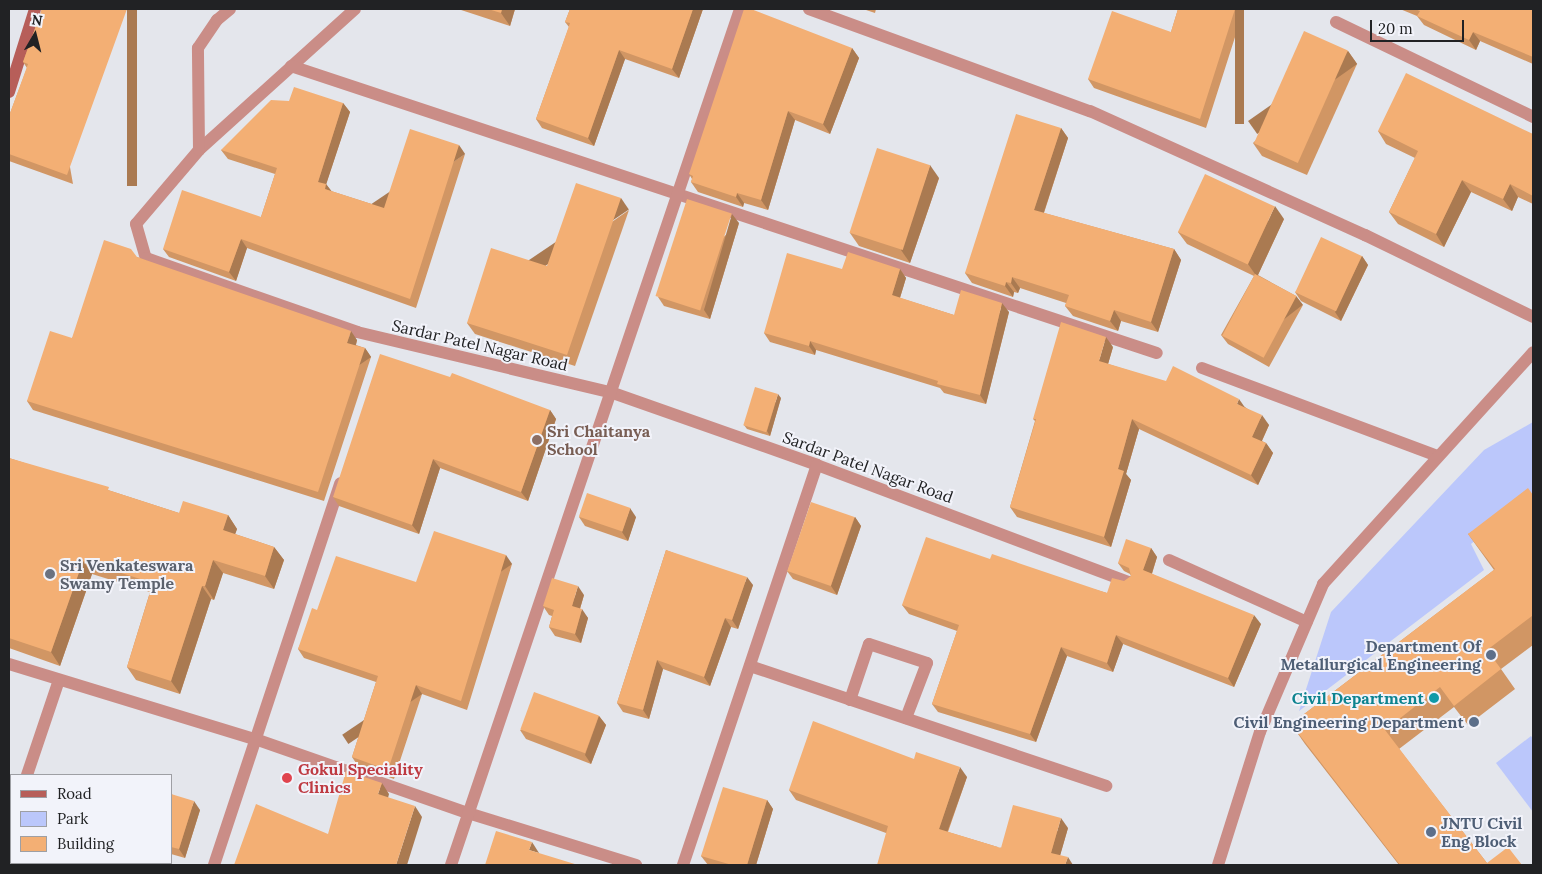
<!DOCTYPE html>
<html>
<head>
<meta charset="utf-8">
<style>
	body { margin:0 }
	#map { position:relative; width:1542px; height:874px; overflow:hidden; background:#e4e6ec; font-family:Lora,serif }
	div>[style] { position:absolute }
	[style*='--x'] { left:calc(var(--x)*1px); top:calc(var(--y)*1px); width:calc(var(--w)*1px); rotate:calc(var(--a)*1deg) }
	.green>* { inset:0; background:#bbc7fb }
	.street>* { height:12px; margin:-6px; padding:0 6px; transform-origin:6px; border-radius:6px; background:#ca8d87 }
	.secondary>* { height:12px; margin:-6px; padding:0 6px; transform-origin:6px; border-radius:6px; background:#b75e59 }
	.wall>* { inset:0; background:#d19664 }
	.shaded-wall>* { inset:0; background:#aa7a51; transform-origin:0 0 }
	.building>* { inset:0; background:#f3af74; transform-origin:0 0 }
	.dots>* { width:14px; height:14px; translate:-50% -50%; box-sizing:border-box; border:2px solid #f2f3fa; border-radius:50% }
	span { translate:-50% -50%; white-space:nowrap; text-align:center; line-height:1.15; -webkit-text-stroke:4px #f2f3fa; paint-order:stroke }
	.street-label { font-size:16px; color:#212224 }
	.education-label { font-size:16px; color:#785e54; font-weight:700 }
	.left { translate:0 -50%; text-align:left }
	.worship-label { font-size:16px; color:#5b616d; font-weight:700 }
	.service-label { font-size:16px; color:#4e5e75; font-weight:700 }
	.right { translate:-100% -50%; text-align:right }
	.culture-label { font-size:16px; color:#0d838f; font-weight:700 }
	.health-label { font-size:16px; color:#be3a42; font-weight:700 }
	.frame { position:absolute; inset:0; border:10px solid #212224; pointer-events:none }
	.legend { position:absolute; left:10px; top:774px; width:162px; height:90px; box-sizing:border-box; background:#f2f3fa; border:1px solid #9e9fa4; margin:0; padding:6px 9px; list-style:none; font-size:15px; color:#212224 }
	.legend li { display:flex; align-items:center; gap:10px; height:25px }
	.legend b { width:25px; border:1px solid #9e9fa4 }
	.north { position:absolute; left:10px; top:10px; width:50px; height:50px; -webkit-text-stroke:4px #f2f3fa; paint-order:stroke; rotate:8deg; font-size:14px; font-weight:700; line-height:20px; text-align:center; color:#212224 }
	.north::after { content:''; display:block; margin:auto; width:18px; height:22px; background:#212224; clip-path:polygon(50% 0,100% 100%,50% 72%,0 100%) }
	.scale { position:absolute; left:1370px; top:20px; width:94px; height:22px; box-sizing:border-box; border:2px solid #212224; border-top:0; padding-left:6px; font-size:15px; line-height:18px; white-space:nowrap; color:#212224; -webkit-text-stroke:4px #f2f3fa; paint-order:stroke }
</style>
</head>
<body>
<div id="map">
	<div class="green">
		<i style="clip-path:polygon(1533px 422px,1533px 493px,1471px 544px,1484px 570px,1299px 711px,1331px 612px,1484px 450px)"></i>
		<i style="clip-path:polygon(1531px 736px,1533px 739px,1533px 812px,1496px 763px)"></i>
	</div>
	<div class="street">
		<i style="--x:355;--y:9;--w:210;--a:137.9"></i>
		<i style="--x:199;--y:150;--w:97;--a:130.4"></i>
		<i style="--x:136;--y:224;--w:35;--a:74"></i>
		<i style="--x:146;--y:258;--w:224;--a:19.3"></i>
		<i style="--x:357;--y:332;--w:263;--a:13.4"></i>
		<i style="--x:613;--y:393;--w:216;--a:19.4"></i>
		<i style="--x:817;--y:465;--w:333;--a:20.6"></i>
		<i style="--x:809;--y:9;--w:299;--a:20"></i>
		<i style="--x:1090;--y:111;--w:302;--a:24.3"></i>
		<i style="--x:1365;--y:235;--w:187;--a:26"></i>
		<i style="--x:1336;--y:22;--w:219;--a:25.7"></i>
		<i style="--x:291;--y:66;--w:912;--a:18.34"></i>
		<i style="--x:199;--y:150;--w:102;--a:-90.6"></i>
		<i style="--x:198;--y:48;--w:34;--a:-56"></i>
		<i style="--x:217;--y:20;--w:17;--a:-40"></i>
		<i style="--x:1202;--y:368;--w:251;--a:20.5"></i>
		<i style="--x:1169;--y:560;--w:151;--a:24.2"></i>
		<i style="--x:9;--y:664;--w:257;--a:17"></i>
		<i style="--x:255;--y:739;--w:225;--a:19.2"></i>
		<i style="--x:468;--y:813;--w:176;--a:17.2"></i>
		<i style="--x:750;--y:666;--w:376;--a:18.6"></i>
		<i style="--x:850;--y:700;--w:59;--a:-71.3"></i>
		<i style="--x:869;--y:644;--w:61;--a:18.1"></i>
		<i style="--x:927;--y:663;--w:59;--a:110.9"></i>
		<i style="--x:27;--y:775;--w:100;--a:-71.4"></i>
		<i style="--x:9;--y:828;--w:7;--a:-74"></i>
		<i style="--x:214;--y:865;--w:402;--a:-71.7"></i>
		<i style="--x:451;--y:865;--w:903;--a:-71.34"></i>
		<i style="--x:683;--y:865;--w:422;--a:-71.5"></i>
		<i style="--x:1218;--y:865;--w:139;--a:-72.5"></i>
		<i style="--x:1260;--y:732;--w:161;--a:-66.9"></i>
		<i style="--x:1323;--y:584;--w:313;--a:-47.8"></i>
	</div>
	<div class="secondary">
		<i style="--x:9;--y:92;--w:87;--a:-72.6"></i>
	</div>
	<div class="wall">
		<i style="clip-path:polygon(42px 9px,73px 184px,9px 161px,9px 116px,27px 68px,23px 62px)"></i>
		<i style="clip-path:polygon(458px 9px,515px 9px,510px 26px)"></i>
		<i style="clip-path:polygon(570px 9px,703px 9px,679px 78px,625px 59px,594px 146px,542px 128px,536px 119px,569px 27px,565px 22px)"></i>
		<i style="clip-path:polygon(863px 9px,876px 9px,875px 13px)"></i>
		<i style="clip-path:polygon(1178px 9px,1244px 9px,1206px 128px,1094px 88px,1088px 79px,1171px 32px)"></i>
		<i style="clip-path:polygon(1400px 9px,1533px 9px,1533px 64px,1480px 41px,1476px 50px,1424px 25px,1417px 16px)"></i>
		<i style="clip-path:polygon(852px 48px,859px 58px,830px 134px,795px 120px,768px 210px,744px 203px,743px 207px,698px 192px,691px 182px,692px 179px,689px 174px)"></i>
		<i style="clip-path:polygon(1348px 51px,1357px 64px,1307px 175px,1262px 156px,1253px 143px)"></i>
		<i style="clip-path:polygon(343px 103px,350px 112px,326px 184px,331px 191px,384px 208px,465px 154px,416px 308px,247px 248px,236px 281px,169px 257px,163px 249px,261px 217px,275px 174px,228px 159px,221px 150px)"></i>
		<i style="clip-path:polygon(1061px 128px,1068px 138px,1044px 213px,1174px 249px,1181px 260px,1158px 332px,1121px 321px,1118px 331px,1073px 316px,1065px 306px,1066px 303px,1020px 288px,1018px 293px,1014px 292px,1013px 297px,972px 283px,965px 273px)"></i>
		<i style="clip-path:polygon(1378px 131px,1533px 134px,1533px 204px,1518px 197px,1512px 211px,1471px 192px,1444px 247px,1398px 224px,1389px 212px,1415px 158px,1386px 144px)"></i>
		<i style="clip-path:polygon(939px 178px,910px 263px,859px 246px,850px 233px)"></i>
		<i style="clip-path:polygon(629px 210px,575px 366px,475px 334px,467px 323px)"></i>
		<i style="clip-path:polygon(1284px 219px,1258px 275px,1296px 296px,1303px 305px,1269px 367px,1228px 344px,1221px 335px,1254px 276px,1187px 244px,1178px 232px)"></i>
		<i style="clip-path:polygon(739px 223px,710px 319px,664px 306px,658px 297px)"></i>
		<i style="clip-path:polygon(1362px 256px,1368px 265px,1341px 321px,1301px 301px,1295px 292px)"></i>
		<i style="clip-path:polygon(137px 257px,357px 340px,356px 345px,365px 348px,371px 357px,324px 501px,33px 410px,27px 401px,72px 338px)"></i>
		<i style="clip-path:polygon(842px 269px,900px 269px,906px 278px,900px 298px,954px 315px,1009px 312px,986px 404px,944px 393px,940px 388px,816px 350px,815px 355px,770px 342px,764px 333px)"></i>
		<i style="clip-path:polygon(1113px 347px,1108px 364px,1245px 407px,1269px 425px,1262px 441px,1266px 443px,1273px 453px,1258px 485px,1139px 429px,1126px 474px,1131px 480px,1111px 547px,1017px 517px,1010px 507px,1035px 421px,1033px 419px)"></i>
		<i style="clip-path:polygon(781px 398px,770px 436px,747px 429px,744px 425px)"></i>
		<i style="clip-path:polygon(550px 410px,556px 419px,528px 501px,440px 468px,419px 534px,339px 506px,333px 497px)"></i>
		<i style="clip-path:polygon(9px 458px,179px 513px,228px 515px,237px 529px,235px 534px,274px 547px,284px 560px,274px 589px,223px 573px,214px 600px,211px 599px,180px 694px,136px 680px,127px 667px,150px 592px,92px 574px,60px 666px,9px 648px)"></i>
		<i style="clip-path:polygon(1533px 495px,1533px 645px,1501px 669px,1515px 689px,1468px 725px,1454px 707px,1399px 749px,1487px 863px,1522px 865px,1399px 865px,1305px 744px,1291px 724px,1494px 570px,1468px 534px)"></i>
		<i style="clip-path:polygon(579px 517px,636px 517px,628px 541px,585px 526px)"></i>
		<i style="clip-path:polygon(855px 517px,861px 526px,837px 595px,793px 579px,787px 571px)"></i>
		<i style="clip-path:polygon(1151px 548px,1157px 557px,1152px 574px,1261px 624px,1234px 687px,1123px 644px,1113px 672px,1067px 656px,1036px 742px,938px 712px,932px 704px,957px 631px,909px 614px,902px 605px,990px 559px,1107px 593px,1131px 576px,1130px 574px,1124px 571px,1118px 563px)"></i>
		<i style="clip-path:polygon(666px 550px,753px 585px,738px 629px,731px 627px,710px 686px,663px 669px,649px 719px,623px 712px,617px 703px)"></i>
		<i style="clip-path:polygon(512px 564px,467px 710px,422px 694px,394px 779px,358px 766px,352px 757px,376px 682px,304px 658px,298px 649px,317px 610px,416px 582px)"></i>
		<i style="clip-path:polygon(584px 595px,580px 609px,588px 618px,581px 643px,555px 636px,549px 627px,552px 616px,549px 615px,543px 606px)"></i>
		<i style="clip-path:polygon(599px 716px,606px 725px,591px 764px,526px 739px,520px 730px)"></i>
		<i style="clip-path:polygon(914px 759px,967px 777px,948px 832px,1001px 848px,1068px 828px,1060px 855px,886px 833px,796px 800px,789px 790px)"></i>
		<i style="clip-path:polygon(171px 794px,200px 810px,185px 858px,171px 854px)"></i>
		<i style="clip-path:polygon(767px 800px,773px 809px,756px 865px,708px 865px,701px 856px)"></i>
	</div>
	<div class="shaded-wall">
		<i style="left:127px;top:9px;width:10px;height:177px"></i>
		<i style="clip-path:polygon(502px 9px,515px 9px,510px 26px,501px 13px)"></i>
		<i style="clip-path:polygon(693px 9px,703px 9px,679px 78px,672px 69px)"></i>
		<i style="left:1235px;top:9px;width:9px;height:115px"></i>
		<i style="clip-path:polygon(1473px 32px,1480px 41px,1476px 50px,1469px 40px)"></i>
		<i style="clip-path:polygon(852px 48px,859px 58px,830px 134px,823px 124px)"></i>
		<i style="clip-path:polygon(619px 50px,625px 59px,594px 146px,588px 138px)"></i>
		<i style="left:1348px;top:51px;width:16px;height:122px;rotate:55deg"></i>
		<i style="clip-path:polygon(343px 103px,350px 112px,324px 191px,318px 182px)"></i>
		<i style="clip-path:polygon(788px 111px,795px 120px,768px 210px,761px 200px)"></i>
		<i style="clip-path:polygon(1061px 128px,1068px 138px,1041px 221px,1034px 210px)"></i>
		<i style="left:459px;top:145px;width:11px;height:162px;rotate:56deg"></i>
		<i style="clip-path:polygon(930px 165px,939px 178px,910px 263px,901px 250px)"></i>
		<i style="clip-path:polygon(1462px 180px,1471px 192px,1444px 247px,1436px 234px)"></i>
		<i style="clip-path:polygon(326px 184px,333px 193px,325px 189px)"></i>
		<i style="clip-path:polygon(1510px 184px,1518px 197px,1512px 211px,1503px 199px)"></i>
		<i style="clip-path:polygon(737px 193px,744px 203px,743px 207px,736px 197px)"></i>
		<i style="left:621px;top:198px;width:14px;height:166px;rotate:56deg"></i>
		<i style="clip-path:polygon(1275px 206px,1284px 219px,1257px 277px,1248px 264px)"></i>
		<i style="clip-path:polygon(732px 214px,739px 223px,710px 319px,704px 310px)"></i>
		<i style="clip-path:polygon(241px 239px,247px 248px,236px 281px,229px 272px)"></i>
		<i style="clip-path:polygon(1174px 249px,1181px 260px,1158px 332px,1151px 322px)"></i>
		<i style="clip-path:polygon(1362px 256px,1368px 265px,1341px 321px,1335px 312px)"></i>
		<i style="clip-path:polygon(900px 269px,906px 278px,898px 304px,892px 295px)"></i>
		<i style="clip-path:polygon(1012px 277px,1020px 288px,1018px 293px,1011px 283px)"></i>
		<i style="clip-path:polygon(1006px 282px,1014px 292px,1013px 297px,1005px 286px)"></i>
		<i style="left:1296px;top:296px;width:11px;height:71px;rotate:52deg"></i>
		<i style="clip-path:polygon(1002px 303px,1009px 312px,986px 404px,980px 395px)"></i>
		<i style="clip-path:polygon(1114px 310px,1121px 321px,1118px 331px,1110px 321px)"></i>
		<i style="clip-path:polygon(351px 331px,357px 340px,354px 352px,347px 343px)"></i>
		<i style="clip-path:polygon(1106px 337px,1113px 347px,1106px 371px,1099px 361px)"></i>
		<i style="clip-path:polygon(810px 341px,816px 350px,815px 355px,809px 346px)"></i>
		<i style="left:365px;top:348px;width:11px;height:151px;rotate:56deg"></i>
		<i style="clip-path:polygon(778px 394px,781px 398px,770px 436px,767px 431px)"></i>
		<i style="clip-path:polygon(1239px 399px,1246px 409px,1237px 404px)"></i>
		<i style="clip-path:polygon(550px 410px,556px 419px,528px 501px,521px 492px)"></i>
		<i style="clip-path:polygon(1262px 415px,1269px 425px,1259px 447px,1252px 437px)"></i>
		<i style="clip-path:polygon(1132px 419px,1139px 429px,1126px 474px,1131px 480px,1111px 547px,1104px 537px,1118px 469px)"></i>
		<i style="clip-path:polygon(1266px 443px,1273px 453px,1258px 485px,1251px 475px)"></i>
		<i style="clip-path:polygon(433px 459px,440px 468px,419px 534px,412px 525px)"></i>
		<i style="clip-path:polygon(630px 508px,636px 517px,628px 541px,622px 532px)"></i>
		<i style="clip-path:polygon(228px 515px,237px 529px,232px 543px,223px 530px)"></i>
		<i style="clip-path:polygon(855px 517px,861px 526px,837px 595px,831px 586px)"></i>
		<i style="clip-path:polygon(274px 547px,284px 560px,274px 589px,265px 576px)"></i>
		<i style="clip-path:polygon(1151px 548px,1157px 557px,1150px 579px,1143px 570px)"></i>
		<i style="left:506px;top:555px;width:11px;height:153px;rotate:56deg"></i>
		<i style="clip-path:polygon(213px 560px,223px 573px,214px 600px,205px 586px)"></i>
		<i style="clip-path:polygon(83px 561px,92px 574px,60px 666px,51px 652px)"></i>
		<i style="clip-path:polygon(747px 577px,753px 585px,738px 629px,732px 620px)"></i>
		<i style="clip-path:polygon(202px 586px,211px 599px,180px 694px,171px 681px)"></i>
		<i style="clip-path:polygon(578px 586px,584px 595px,578px 615px,572px 606px)"></i>
		<i style="clip-path:polygon(582px 609px,588px 618px,581px 643px,575px 634px)"></i>
		<i style="clip-path:polygon(1254px 615px,1261px 624px,1234px 687px,1228px 678px)"></i>
		<i style="clip-path:polygon(725px 618px,731px 627px,710px 686px,704px 677px)"></i>
		<i style="clip-path:polygon(1116px 635px,1123px 644px,1113px 672px,1107px 663px)"></i>
		<i style="clip-path:polygon(1061px 647px,1067px 656px,1036px 742px,1030px 734px)"></i>
		<i style="clip-path:polygon(657px 660px,663px 669px,649px 719px,643px 710px)"></i>
		<i style="left:416px;top:685px;width:11px;height:89px;rotate:56deg"></i>
		<i style="clip-path:polygon(599px 716px,606px 725px,591px 764px,585px 755px)"></i>
		<i style="clip-path:polygon(960px 767px,967px 777px,945px 838px,939px 829px)"></i>
		<i style="clip-path:polygon(382px 783px,389px 794px,386px 806px,378px 794px)"></i>
		<i style="clip-path:polygon(767px 800px,773px 809px,756px 865px,747px 865px)"></i>
		<i style="clip-path:polygon(194px 801px,200px 810px,185px 858px,179px 849px)"></i>
		<i style="clip-path:polygon(415px 806px,422px 817px,407px 865px,396px 865px)"></i>
		<i style="clip-path:polygon(1061px 818px,1068px 828px,1058px 863px,1051px 853px)"></i>
		<i style="clip-path:polygon(532px 842px,539px 853px,529px 850px)"></i>
		<i style="clip-path:polygon(1068px 857px,1073px 865px,1065px 865px)"></i>
	</div>
	<div class="building">
		<i style="clip-path:polygon(42px 9px,127px 9px,67px 175px,9px 154px,9px 116px,28px 64px,23px 62px)"></i>
		<i style="clip-path:polygon(488px 9px,502px 9px,501px 13px)"></i>
		<i style="clip-path:polygon(570px 9px,693px 9px,672px 69px,619px 50px,588px 138px,536px 119px,570px 23px,565px 22px)"></i>
		<i style="clip-path:polygon(744px 9px,751px 9px,852px 48px,823px 124px,788px 111px,761px 200px,737px 193px,736px 197px,691px 182px,693px 176px,689px 174px)"></i>
		<i style="clip-path:polygon(1178px 9px,1235px 9px,1200px 119px,1088px 79px,1112px 11px,1171px 32px)"></i>
		<i style="clip-path:polygon(1415px 9px,1533px 9px,1533px 57px,1473px 32px,1469px 40px,1417px 16px,1420px 11px)"></i>
		<i style="left:1304px;top:31px;width:48px;height:123px;rotate:24deg"></i>
		<i style="clip-path:polygon(1406px 73px,1533px 134px,1533px 196px,1510px 184px,1503px 199px,1462px 180px,1436px 234px,1389px 212px,1418px 151px,1378px 131px)"></i>
		<i style="clip-path:polygon(294px 87px,343px 103px,318px 182px,326px 184px,325px 189px,384px 208px,410px 129px,459px 145px,410px 299px,241px 239px,229px 272px,163px 249px,182px 190px,261px 217px,277px 168px,221px 150px,271px 100px,289px 101px)"></i>
		<i style="clip-path:polygon(1016px 114px,1061px 128px,1034px 210px,1174px 249px,1151px 322px,1114px 310px,1110px 321px,1065px 306px,1069px 295px,1012px 277px,1011px 283px,1006px 282px,1005px 286px,965px 273px)"></i>
		<i style="left:877px;top:148px;width:56px;height:89px;rotate:18deg"></i>
		<i style="left:1205px;top:174px;width:77px;height:64px;rotate:25deg"></i>
		<i style="clip-path:polygon(576px 183px,621px 198px,567px 355px,467px 323px,491px 248px,547px 266px)"></i>
		<i style="left:687px;top:199px;width:47px;height:102px;rotate:18deg"></i>
		<i style="left:1321px;top:237px;width:45px;height:61px;rotate:25deg"></i>
		<i style="clip-path:polygon(104px 240px,131px 249px,137px 257px,351px 331px,347px 343px,365px 348px,318px 492px,27px 401px,50px 331px,72px 338px)"></i>
		<i style="clip-path:polygon(848px 252px,900px 269px,892px 295px,954px 315px,961px 290px,1002px 303px,980px 395px,937px 384px,938px 381px,810px 341px,809px 346px,764px 333px,787px 253px,842px 269px)"></i>
		<i style="left:1255px;top:274px;width:47px;height:70px;rotate:28deg"></i>
		<i style="clip-path:polygon(1061px 322px,1106px 337px,1099px 361px,1166px 381px,1173px 366px,1239px 399px,1237px 404px,1262px 415px,1252px 437px,1266px 443px,1251px 475px,1132px 419px,1118px 469px,1124px 471px,1104px 537px,1010px 507px,1036px 419px,1033px 419px)"></i>
		<i style="clip-path:polygon(380px 354px,450px 377px,452px 373px,550px 410px,521px 492px,433px 459px,412px 525px,333px 497px)"></i>
		<i style="left:755px;top:387px;width:24px;height:40px;rotate:17deg"></i>
		<i style="clip-path:polygon(9px 458px,109px 487px,108px 490px,179px 513px,183px 501px,228px 515px,223px 530px,274px 547px,265px 576px,213px 560px,205px 586px,202px 586px,171px 681px,127px 667px,153px 583px,83px 561px,51px 652px,9px 638px)"></i>
		<i style="clip-path:polygon(1528px 488px,1533px 495px,1533px 618px,1532px 616px,1487px 650px,1501px 669px,1454px 706px,1440px 687px,1385px 730px,1487px 863px,1508px 847px,1522px 865px,1400px 865px,1291px 724px,1495px 569px,1468px 534px)"></i>
		<i style="left:587px;top:493px;width:46px;height:25px;rotate:19deg"></i>
		<i style="left:811px;top:502px;width:46px;height:73px;rotate:19deg"></i>
		<i style="clip-path:polygon(434px 531px,506px 555px,461px 701px,416px 685px,388px 770px,352px 757px,378px 676px,298px 649px,312px 608px,317px 610px,336px 556px,416px 582px)"></i>
		<i style="clip-path:polygon(926px 537px,990px 559px,992px 554px,1107px 593px,1112px 578px,1124px 581px,1131px 576px,1129px 568px,1118px 563px,1126px 539px,1151px 548px,1143px 570px,1254px 615px,1228px 678px,1116px 635px,1107px 663px,1061px 647px,1030px 734px,932px 704px,959px 625px,902px 605px)"></i>
		<i style="clip-path:polygon(666px 550px,747px 577px,732px 620px,725px 618px,704px 677px,657px 660px,643px 710px,617px 703px)"></i>
		<i style="clip-path:polygon(552px 578px,578px 586px,572px 606px,582px 609px,575px 634px,549px 627px,554px 610px,543px 606px)"></i>
		<i style="left:534px;top:692px;width:69px;height:40px;rotate:20deg"></i>
		<i style="clip-path:polygon(813px 721px,914px 759px,916px 752px,960px 767px,939px 829px,1001px 848px,1013px 805px,1061px 818px,1051px 853px,1068px 857px,1065px 865px,877px 865px,888px 826px,789px 790px)"></i>
		<i style="clip-path:polygon(346px 771px,382px 783px,378px 794px,415px 806px,396px 865px,234px 865px,256px 804px,328px 834px)"></i>
		<i style="clip-path:polygon(723px 787px,767px 800px,747px 865px,732px 865px,701px 856px)"></i>
		<i style="clip-path:polygon(171px 794px,194px 801px,179px 849px,171px 847px)"></i>
		<i style="clip-path:polygon(496px 831px,532px 842px,529px 850px,578px 865px,485px 865px)"></i>
	</div>
	<div class="dots">
		<i style="left:537px;top:440px;background:#8d6e63"></i>
		<i style="left:50px;top:574px;background:#6b7280"></i>
		<i style="left:1491px;top:655px;background:#5c6f8a"></i>
		<i style="left:1434px;top:698px;background:#0f9aa8"></i>
		<i style="left:1474px;top:722px;background:#5c6f8a"></i>
		<i style="left:287px;top:778px;background:#e0444e"></i>
		<i style="left:1431px;top:832px;background:#5c6f8a"></i>
	</div>
	<div class="street-label">
		<span style="left:480px;top:345px;rotate:13deg">Sardar Patel Nagar Road</span>
		<span style="left:868px;top:467px;rotate:20deg">Sardar Patel Nagar Road</span>
	</div>
	<div class="education-label">
		<span class="left" style="left:547px;top:440px">Sri Chaitanya<br>School</span>
	</div>
	<div class="worship-label">
		<span class="left" style="left:60px;top:574px">Sri Venkateswara<br>Swamy Temple</span>
	</div>
	<div class="service-label">
		<span class="right" style="left:1481px;top:655px">Department Of<br>Metallurgical Engineering</span>
		<span class="right" style="left:1464px;top:722px">Civil Engineering Department</span>
		<span class="left" style="left:1441px;top:832px">JNTU Civil<br>Eng Block</span>
	</div>
	<div class="culture-label">
		<span class="right" style="left:1424px;top:698px">Civil Department</span>
	</div>
	<div class="health-label">
		<span class="left" style="left:298px;top:778px">Gokul Speciality<br>Clinics</span>
	</div>
	<div class="frame"></div>
	<ul class="legend">
	<li><b style="height:6px;background:#b75e59"></b>Road</li>
	<li><b style="height:14px;background:#bbc7fb"></b>Park</li>
	<li><b style="height:14px;background:#f3af74"></b>Building</li>
	</ul>
	<div class="north">N</div>
	<div class="scale">20 m</div>
</div>
</body>
</html>
